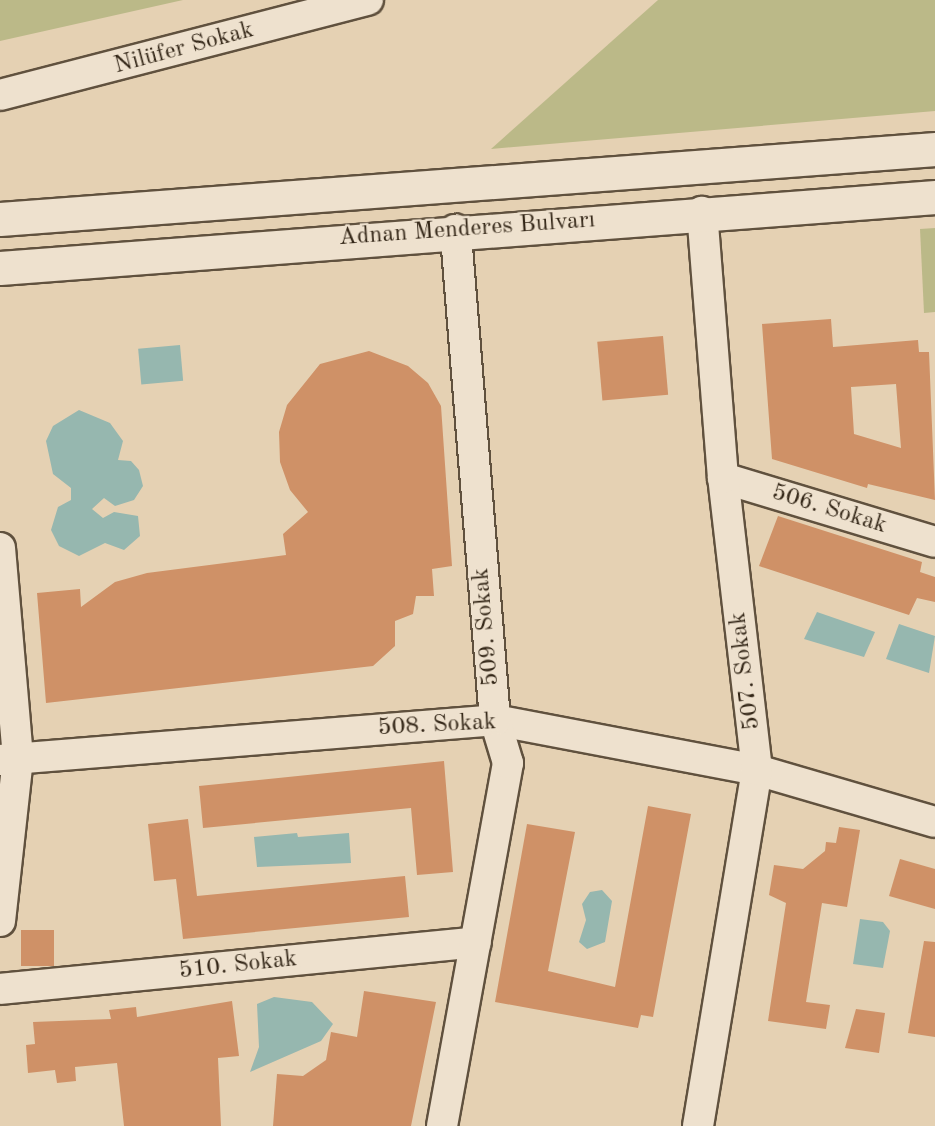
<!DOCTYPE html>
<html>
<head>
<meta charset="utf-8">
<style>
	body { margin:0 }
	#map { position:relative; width:935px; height:1126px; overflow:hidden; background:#e5d1b3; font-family:"Old Standard TT",serif }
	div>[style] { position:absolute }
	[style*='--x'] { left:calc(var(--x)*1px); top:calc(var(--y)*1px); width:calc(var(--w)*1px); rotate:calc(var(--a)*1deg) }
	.green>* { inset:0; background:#bbb988 }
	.water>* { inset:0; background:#96b7af; transform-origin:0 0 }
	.building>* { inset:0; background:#cf9167; transform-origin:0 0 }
	.roads { filter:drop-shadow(2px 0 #60513e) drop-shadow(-2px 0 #60513e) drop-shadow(0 2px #60513e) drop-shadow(0 -2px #60513e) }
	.minor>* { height:30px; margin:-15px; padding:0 15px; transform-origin:15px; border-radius:15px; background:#eee1ce }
	.secondary>* { height:33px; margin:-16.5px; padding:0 16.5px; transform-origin:16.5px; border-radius:16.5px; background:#eee1ce }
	span { translate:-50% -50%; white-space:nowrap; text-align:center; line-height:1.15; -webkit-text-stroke:4.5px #eee1ce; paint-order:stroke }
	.street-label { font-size:24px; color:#332617 }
</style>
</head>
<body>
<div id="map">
	<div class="green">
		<i style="clip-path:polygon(0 0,183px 0,0 41px)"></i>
		<i style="clip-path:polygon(658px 0,935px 0,935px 111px,491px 149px)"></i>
		<i style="clip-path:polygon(935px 228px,935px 312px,924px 313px,920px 229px)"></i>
	</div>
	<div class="water">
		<i style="left:180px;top:345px;width:36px;height:42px;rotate:85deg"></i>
		<i style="clip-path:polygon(79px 410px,110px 423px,123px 441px,118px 460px,131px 461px,139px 470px,143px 486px,134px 500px,115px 506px,104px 498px,92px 509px,103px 518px,114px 512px,138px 516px,140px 536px,124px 550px,105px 543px,79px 556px,59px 546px,51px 530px,58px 507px,71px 500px,71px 488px,53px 474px,46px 441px,53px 426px)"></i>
		<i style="clip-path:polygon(817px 612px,875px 632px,864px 657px,804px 639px)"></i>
		<i style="clip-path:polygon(899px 624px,935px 636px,929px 673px,886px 659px)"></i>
		<i style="clip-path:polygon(297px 833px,298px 837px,349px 833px,351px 863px,257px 867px,254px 837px)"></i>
		<i style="clip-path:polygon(602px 890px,612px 901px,605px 942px,587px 949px,579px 942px,586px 920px,582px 904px,590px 892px)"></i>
		<i style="clip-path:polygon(860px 919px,883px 922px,890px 931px,883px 968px,853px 964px)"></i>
		<i style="clip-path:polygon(274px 997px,312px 1002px,333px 1024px,321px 1041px,250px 1072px,259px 1047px,257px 1004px)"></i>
	</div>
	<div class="building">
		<i style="clip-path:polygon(evenodd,831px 319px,833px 347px,918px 340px,919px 352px,929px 352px,935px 500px,868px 484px,867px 488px,772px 459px,762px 324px,831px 319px,896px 384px,901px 448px,854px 434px,851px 387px,896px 384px)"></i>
		<i style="left:663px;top:336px;width:59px;height:66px;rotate:85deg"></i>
		<i style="clip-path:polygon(369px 351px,408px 366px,428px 383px,441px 406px,452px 566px,432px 569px,434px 596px,416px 596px,413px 614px,395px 621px,395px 646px,373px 666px,46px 703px,37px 593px,80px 589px,81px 607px,115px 582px,147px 573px,286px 555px,283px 534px,308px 512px,290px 490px,280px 462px,279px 432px,287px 405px,320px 364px)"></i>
		<i style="clip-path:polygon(778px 516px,922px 562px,920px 572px,935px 577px,935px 602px,917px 598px,909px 615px,759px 566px)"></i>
		<i style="clip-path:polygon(444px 761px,453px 872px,417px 875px,411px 808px,203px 828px,199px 786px)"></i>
		<i style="clip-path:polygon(648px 806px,691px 814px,653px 1017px,641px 1015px,638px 1028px,495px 1002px,527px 824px,575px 832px,548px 971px,615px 987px)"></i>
		<i style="clip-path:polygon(188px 819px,197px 896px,405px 876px,409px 917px,183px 939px,176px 879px,154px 881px,148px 824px)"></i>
		<i style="clip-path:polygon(839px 827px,860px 830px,847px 907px,822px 903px,806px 1002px,830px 1005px,826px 1029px,768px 1021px,786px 903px,769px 895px,774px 865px,803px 869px,825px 851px,826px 842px,836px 843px)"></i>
		<i style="clip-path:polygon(900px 859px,935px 869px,935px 909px,889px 896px)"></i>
		<i style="left:21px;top:930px;width:33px;height:36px"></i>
		<i style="clip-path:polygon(924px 941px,935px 942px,935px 1037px,908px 1033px)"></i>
		<i style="clip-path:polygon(364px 991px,436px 1002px,411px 1126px,273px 1126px,277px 1074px,303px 1076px,326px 1060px,331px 1032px,357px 1037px)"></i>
		<i style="clip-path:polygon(232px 1001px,239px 1056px,218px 1058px,221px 1126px,124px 1126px,117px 1063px,75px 1067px,76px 1081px,57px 1083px,55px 1070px,28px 1073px,26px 1045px,35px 1044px,33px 1022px,111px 1019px,109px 1010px,136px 1007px,137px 1017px)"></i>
		<i style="clip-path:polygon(856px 1009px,885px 1013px,879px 1053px,845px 1048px)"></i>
	</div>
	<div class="roads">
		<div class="minor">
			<i style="--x:0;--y:95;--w:380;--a:-14.5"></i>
			<i style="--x:723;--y:478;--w:221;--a:16.8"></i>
			<i style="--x:0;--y:548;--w:211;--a:85.1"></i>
			<i style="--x:18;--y:758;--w:164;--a:96.3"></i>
			<i style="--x:0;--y:760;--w:497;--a:-4.6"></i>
			<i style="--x:495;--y:720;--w:267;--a:10.8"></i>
			<i style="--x:757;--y:770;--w:185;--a:16.3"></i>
			<i style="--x:0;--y:989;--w:478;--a:-5.6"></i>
			<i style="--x:442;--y:1126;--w:369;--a:-79.7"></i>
			<i style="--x:508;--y:763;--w:45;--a:-106.8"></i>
			<i style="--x:495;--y:720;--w:492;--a:-94.6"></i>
			<i style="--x:698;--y:1126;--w:361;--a:-80.6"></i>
			<i style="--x:757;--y:770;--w:294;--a:-96.6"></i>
			<i style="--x:723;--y:478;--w:267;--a:-94.5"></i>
		</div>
		<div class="secondary">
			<i style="--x:0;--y:219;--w:938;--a:-4.28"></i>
			<i style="--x:0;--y:268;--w:938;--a:-4.34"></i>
		</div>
	</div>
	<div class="street-label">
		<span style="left:184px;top:49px;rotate:-15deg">Nilüfer Sokak</span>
		<span style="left:467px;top:230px;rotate:-4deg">Adnan Menderes Bulvarı</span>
		<span style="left:829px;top:510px;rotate:17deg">506. Sokak</span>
		<span style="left:487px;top:627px;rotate:-95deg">509. Sokak</span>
		<span style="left:746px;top:671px;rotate:-97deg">507. Sokak</span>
		<span style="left:437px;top:726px;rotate:-3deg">508. Sokak</span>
		<span style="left:238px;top:966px;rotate:-6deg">510. Sokak</span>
	</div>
</div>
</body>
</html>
